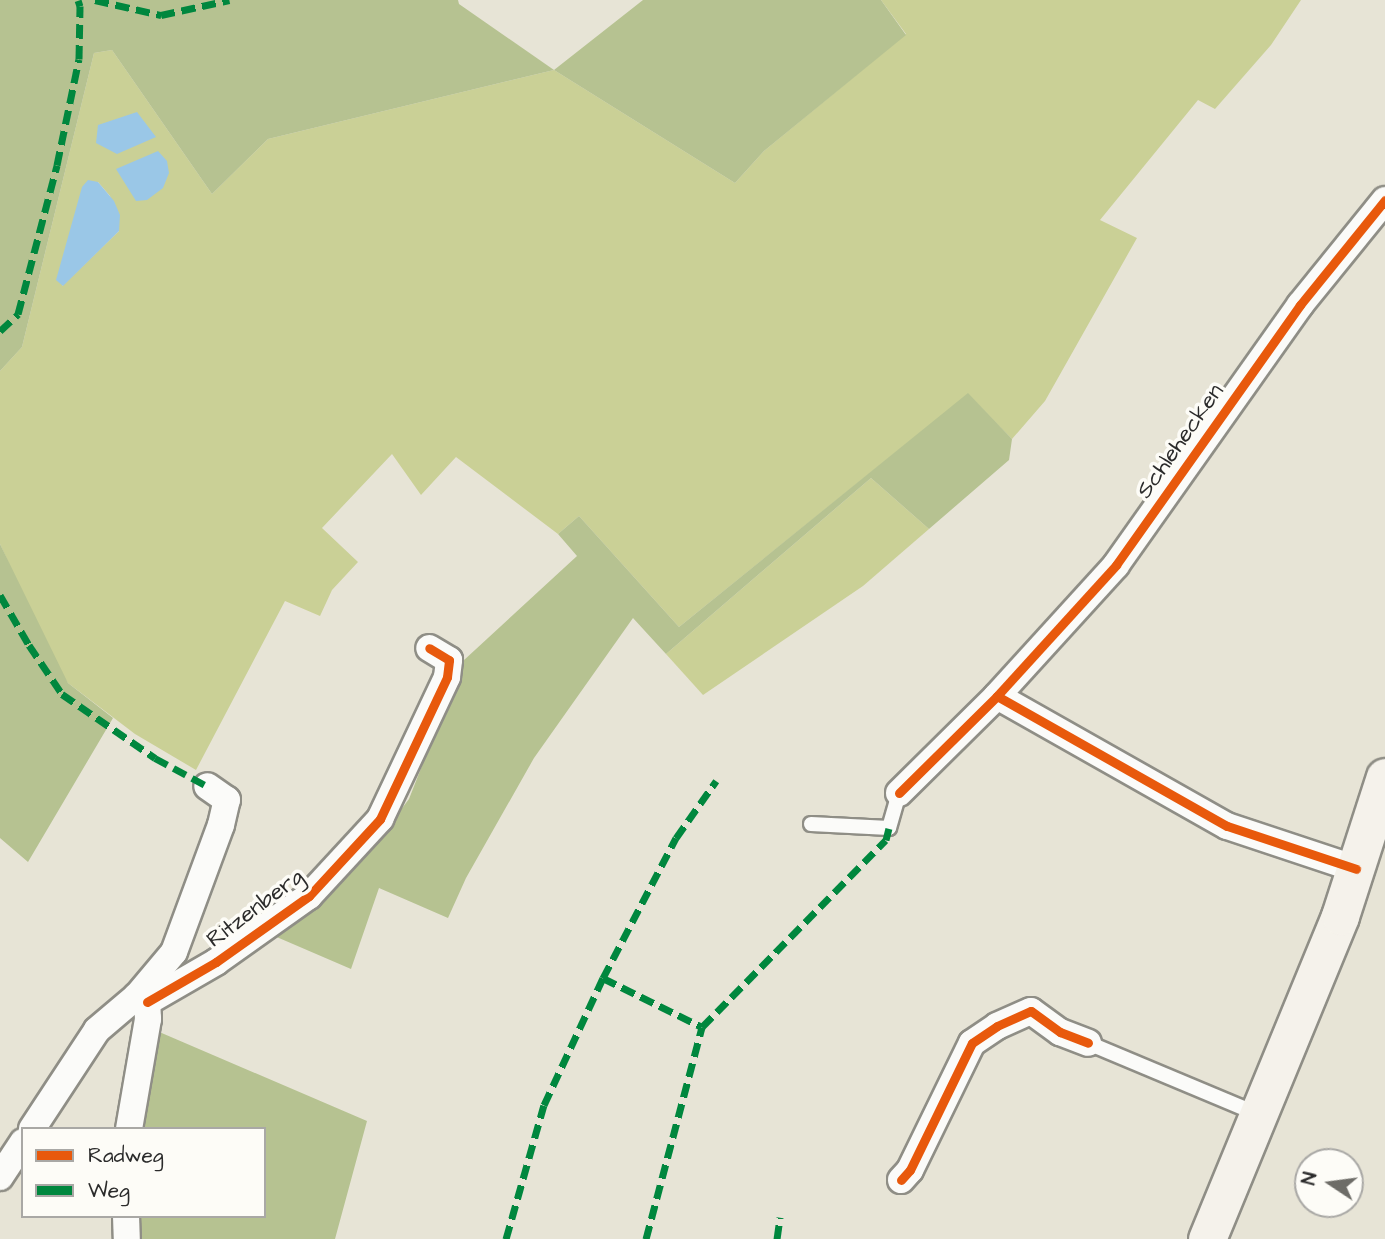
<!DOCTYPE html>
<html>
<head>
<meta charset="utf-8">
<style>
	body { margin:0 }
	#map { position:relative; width:1385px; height:1239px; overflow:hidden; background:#e7e4d6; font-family:"Architects Daughter",sans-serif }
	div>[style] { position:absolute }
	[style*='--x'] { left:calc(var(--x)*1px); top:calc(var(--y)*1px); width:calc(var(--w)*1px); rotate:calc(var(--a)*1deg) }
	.green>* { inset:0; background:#cad096 }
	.forest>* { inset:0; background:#b6c291 }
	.water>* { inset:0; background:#9ac7e7 }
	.roads { filter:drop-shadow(2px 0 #8f8e86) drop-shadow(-2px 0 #8f8e86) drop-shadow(0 2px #8f8e86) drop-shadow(0 -2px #8f8e86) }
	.service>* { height:14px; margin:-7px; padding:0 7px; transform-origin:7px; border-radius:7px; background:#fbfbf9 }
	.minor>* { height:26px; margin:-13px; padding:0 13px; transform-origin:13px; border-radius:13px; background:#fbfbf9 }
	.secondary>* { height:37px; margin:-18.5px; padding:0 18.5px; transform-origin:18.5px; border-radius:18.5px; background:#f5f2eb }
	.quiet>* { height:7px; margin-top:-3.5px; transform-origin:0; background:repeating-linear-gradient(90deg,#00873e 0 14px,transparent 0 21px) }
	.cycleway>* { height:9px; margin:-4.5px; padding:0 4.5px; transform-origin:4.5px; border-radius:4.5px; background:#e8590c }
	span { translate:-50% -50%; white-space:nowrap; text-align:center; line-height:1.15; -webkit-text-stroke:7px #fdfcf7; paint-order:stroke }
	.street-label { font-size:23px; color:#2b2b2b }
	.legend { position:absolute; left:21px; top:1127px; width:245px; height:91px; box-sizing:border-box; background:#fdfcf7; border:2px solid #a9a8a5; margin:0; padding:9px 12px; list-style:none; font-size:21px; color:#2b2b2b }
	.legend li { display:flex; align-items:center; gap:14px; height:35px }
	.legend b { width:35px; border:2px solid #a9a8a5 }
	.north { position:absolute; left:1294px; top:1148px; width:70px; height:70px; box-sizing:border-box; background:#fdfcf7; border:2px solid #a9a8a5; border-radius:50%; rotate:283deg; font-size:19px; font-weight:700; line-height:28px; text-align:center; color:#2b2b2b }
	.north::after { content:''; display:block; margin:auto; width:24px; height:32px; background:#6d6c67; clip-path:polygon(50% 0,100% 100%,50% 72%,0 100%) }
</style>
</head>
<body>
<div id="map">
	<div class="green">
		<i style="clip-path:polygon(evenodd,881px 0,1301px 0,1271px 45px,1215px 109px,1198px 100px,1100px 220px,1137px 238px,1045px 401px,1012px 439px,968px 394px,679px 627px,579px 516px,558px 534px,456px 457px,421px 495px,392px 454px,322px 528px,358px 562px,332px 590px,320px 616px,285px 601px,196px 770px,135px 734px,68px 683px,55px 664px,0 544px,0 371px,22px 347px,94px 53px,112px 50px,212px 194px,268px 139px,554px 70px,735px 183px,764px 151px,906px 34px,881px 0,98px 182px,110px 196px,119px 231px,62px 286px,98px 182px)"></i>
		<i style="clip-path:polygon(871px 478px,929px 529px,863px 586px,703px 695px,666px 654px)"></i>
	</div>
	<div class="forest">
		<i style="clip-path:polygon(0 0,458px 0,459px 4px,554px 70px,643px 0,881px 0,906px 35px,764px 151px,735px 183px,554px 70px,268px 139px,212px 194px,112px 50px,94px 53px,22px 347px,0 371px)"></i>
		<i style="clip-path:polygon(968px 393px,1012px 439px,1009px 460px,929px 529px,871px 478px,666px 654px,633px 618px,534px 758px,466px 878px,448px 918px,379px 888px,351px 969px,272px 935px,378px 840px,409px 799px,463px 661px,577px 556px,558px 534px,579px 516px,679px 627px)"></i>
		<i style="clip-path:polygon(0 544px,68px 683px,113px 718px,28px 862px,0 838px)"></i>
		<i style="clip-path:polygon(157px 1031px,367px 1121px,335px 1239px,141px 1239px,140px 1216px,264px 1216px,264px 1129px,143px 1129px)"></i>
	</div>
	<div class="water">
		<i style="clip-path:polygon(137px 112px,156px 137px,117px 154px,96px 143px,98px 125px)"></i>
		<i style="clip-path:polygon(158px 151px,167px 161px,169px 173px,163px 188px,147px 200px,136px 201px,116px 169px)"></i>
		<i style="clip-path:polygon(88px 180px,98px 182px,114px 201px,120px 215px,119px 231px,63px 286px,56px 280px,82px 187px)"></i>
	</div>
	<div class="roads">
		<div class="service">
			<i style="--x:811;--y:824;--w:78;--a:2.9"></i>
			<i style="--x:889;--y:828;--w:36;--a:-74"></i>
			<i style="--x:1088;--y:1043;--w:184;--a:22.7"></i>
		</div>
		<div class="minor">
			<i style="--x:997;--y:696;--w:264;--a:29.5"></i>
			<i style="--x:1227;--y:826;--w:136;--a:18.4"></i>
			<i style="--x:899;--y:793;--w:138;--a:-44.7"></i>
			<i style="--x:997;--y:696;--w:177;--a:-47.7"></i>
			<i style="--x:1116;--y:565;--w:319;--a:-54.7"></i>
			<i style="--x:1300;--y:305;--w:135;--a:-51"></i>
			<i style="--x:147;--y:1002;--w:80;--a:-30.1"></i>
			<i style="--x:216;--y:962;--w:114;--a:-35.4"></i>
			<i style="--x:309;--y:896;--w:105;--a:-47.3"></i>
			<i style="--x:380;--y:819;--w:157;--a:-64.7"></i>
			<i style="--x:447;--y:677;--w:17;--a:-83"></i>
			<i style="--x:449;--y:660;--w:23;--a:-149"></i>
			<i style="--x:32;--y:1129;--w:118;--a:-56.7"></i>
			<i style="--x:97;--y:1030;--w:52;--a:-40.4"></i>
			<i style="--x:137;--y:996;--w:57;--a:-49.9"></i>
			<i style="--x:174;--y:952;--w:135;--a:-69.7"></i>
			<i style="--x:221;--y:825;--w:26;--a:-77"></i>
			<i style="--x:227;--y:800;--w:24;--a:-145"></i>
			<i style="--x:129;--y:1129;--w:112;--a:-80.2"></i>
			<i style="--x:148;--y:1019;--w:17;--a:-93"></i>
			<i style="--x:147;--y:1002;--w:12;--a:-149"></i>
			<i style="--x:0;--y:1177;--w:42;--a:-56.7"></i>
			<i style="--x:901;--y:1180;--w:13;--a:-48"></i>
			<i style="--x:910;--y:1170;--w:141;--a:-64"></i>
			<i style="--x:972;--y:1043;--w:30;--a:-34"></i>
			<i style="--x:997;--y:1026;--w:37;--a:-24"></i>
			<i style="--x:1031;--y:1011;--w:36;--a:36"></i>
			<i style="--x:1060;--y:1032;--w:30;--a:21"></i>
			<i style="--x:126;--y:1216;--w:23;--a:88"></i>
		</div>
		<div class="secondary">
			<i style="--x:1207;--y:1239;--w:349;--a:-67.6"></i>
			<i style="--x:1340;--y:916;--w:146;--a:-72.1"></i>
		</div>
	</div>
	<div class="quiet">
		<i style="--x:95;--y:0;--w:68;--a:12.8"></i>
		<i style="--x:161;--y:15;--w:70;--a:-12.4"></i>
		<i style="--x:0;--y:331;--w:25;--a:-43"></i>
		<i style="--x:18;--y:314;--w:154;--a:-75.3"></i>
		<i style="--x:57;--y:165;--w:108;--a:-78.3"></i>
		<i style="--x:79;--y:59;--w:53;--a:-88.9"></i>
		<i style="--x:80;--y:6;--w:6;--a:-108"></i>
		<i style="--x:0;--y:595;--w:58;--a:59.9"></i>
		<i style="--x:29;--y:645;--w:59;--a:56"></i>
		<i style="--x:62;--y:694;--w:113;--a:34.5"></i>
		<i style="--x:155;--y:758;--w:59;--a:28.3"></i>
		<i style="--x:603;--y:978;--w:110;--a:26.3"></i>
		<i style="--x:506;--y:1239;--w:139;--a:-74.2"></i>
		<i style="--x:544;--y:1105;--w:140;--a:-65.1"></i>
		<i style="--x:603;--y:978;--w:158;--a:-62.5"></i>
		<i style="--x:676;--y:838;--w:70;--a:-54.9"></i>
		<i style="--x:646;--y:1239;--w:219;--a:-75.2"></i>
		<i style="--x:702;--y:1027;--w:262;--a:-45.5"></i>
		<i style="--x:886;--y:840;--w:12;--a:-76"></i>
		<i style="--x:777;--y:1239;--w:22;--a:-82"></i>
	</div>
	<div class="cycleway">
		<i style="--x:997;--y:696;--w:264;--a:29.5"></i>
		<i style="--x:1227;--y:826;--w:136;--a:18.4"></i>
		<i style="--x:899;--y:793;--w:138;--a:-44.7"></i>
		<i style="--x:997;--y:696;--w:177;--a:-47.7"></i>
		<i style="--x:1116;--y:565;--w:319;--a:-54.7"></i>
		<i style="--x:1300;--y:305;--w:135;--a:-51"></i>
		<i style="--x:147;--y:1002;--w:80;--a:-30.1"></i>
		<i style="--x:216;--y:962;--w:114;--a:-35.4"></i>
		<i style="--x:309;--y:896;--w:105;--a:-47.3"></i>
		<i style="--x:380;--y:819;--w:157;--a:-64.7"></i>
		<i style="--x:447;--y:677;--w:17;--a:-83"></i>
		<i style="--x:449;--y:660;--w:23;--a:-149"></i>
		<i style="--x:901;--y:1180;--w:13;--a:-48"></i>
		<i style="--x:910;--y:1170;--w:141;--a:-64"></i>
		<i style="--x:972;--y:1043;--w:30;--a:-34"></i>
		<i style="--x:997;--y:1026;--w:37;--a:-24"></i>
		<i style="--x:1031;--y:1011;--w:36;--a:36"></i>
		<i style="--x:1060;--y:1032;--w:30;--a:21"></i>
	</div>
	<div class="street-label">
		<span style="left:1180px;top:441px;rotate:-55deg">Schlehecken</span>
		<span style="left:255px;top:908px;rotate:-37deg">Ritzenberg</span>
	</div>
	<ul class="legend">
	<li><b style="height:9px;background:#e8590c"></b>Radweg</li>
	<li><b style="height:9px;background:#00873e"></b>Weg</li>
	</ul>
	<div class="north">N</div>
</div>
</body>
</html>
